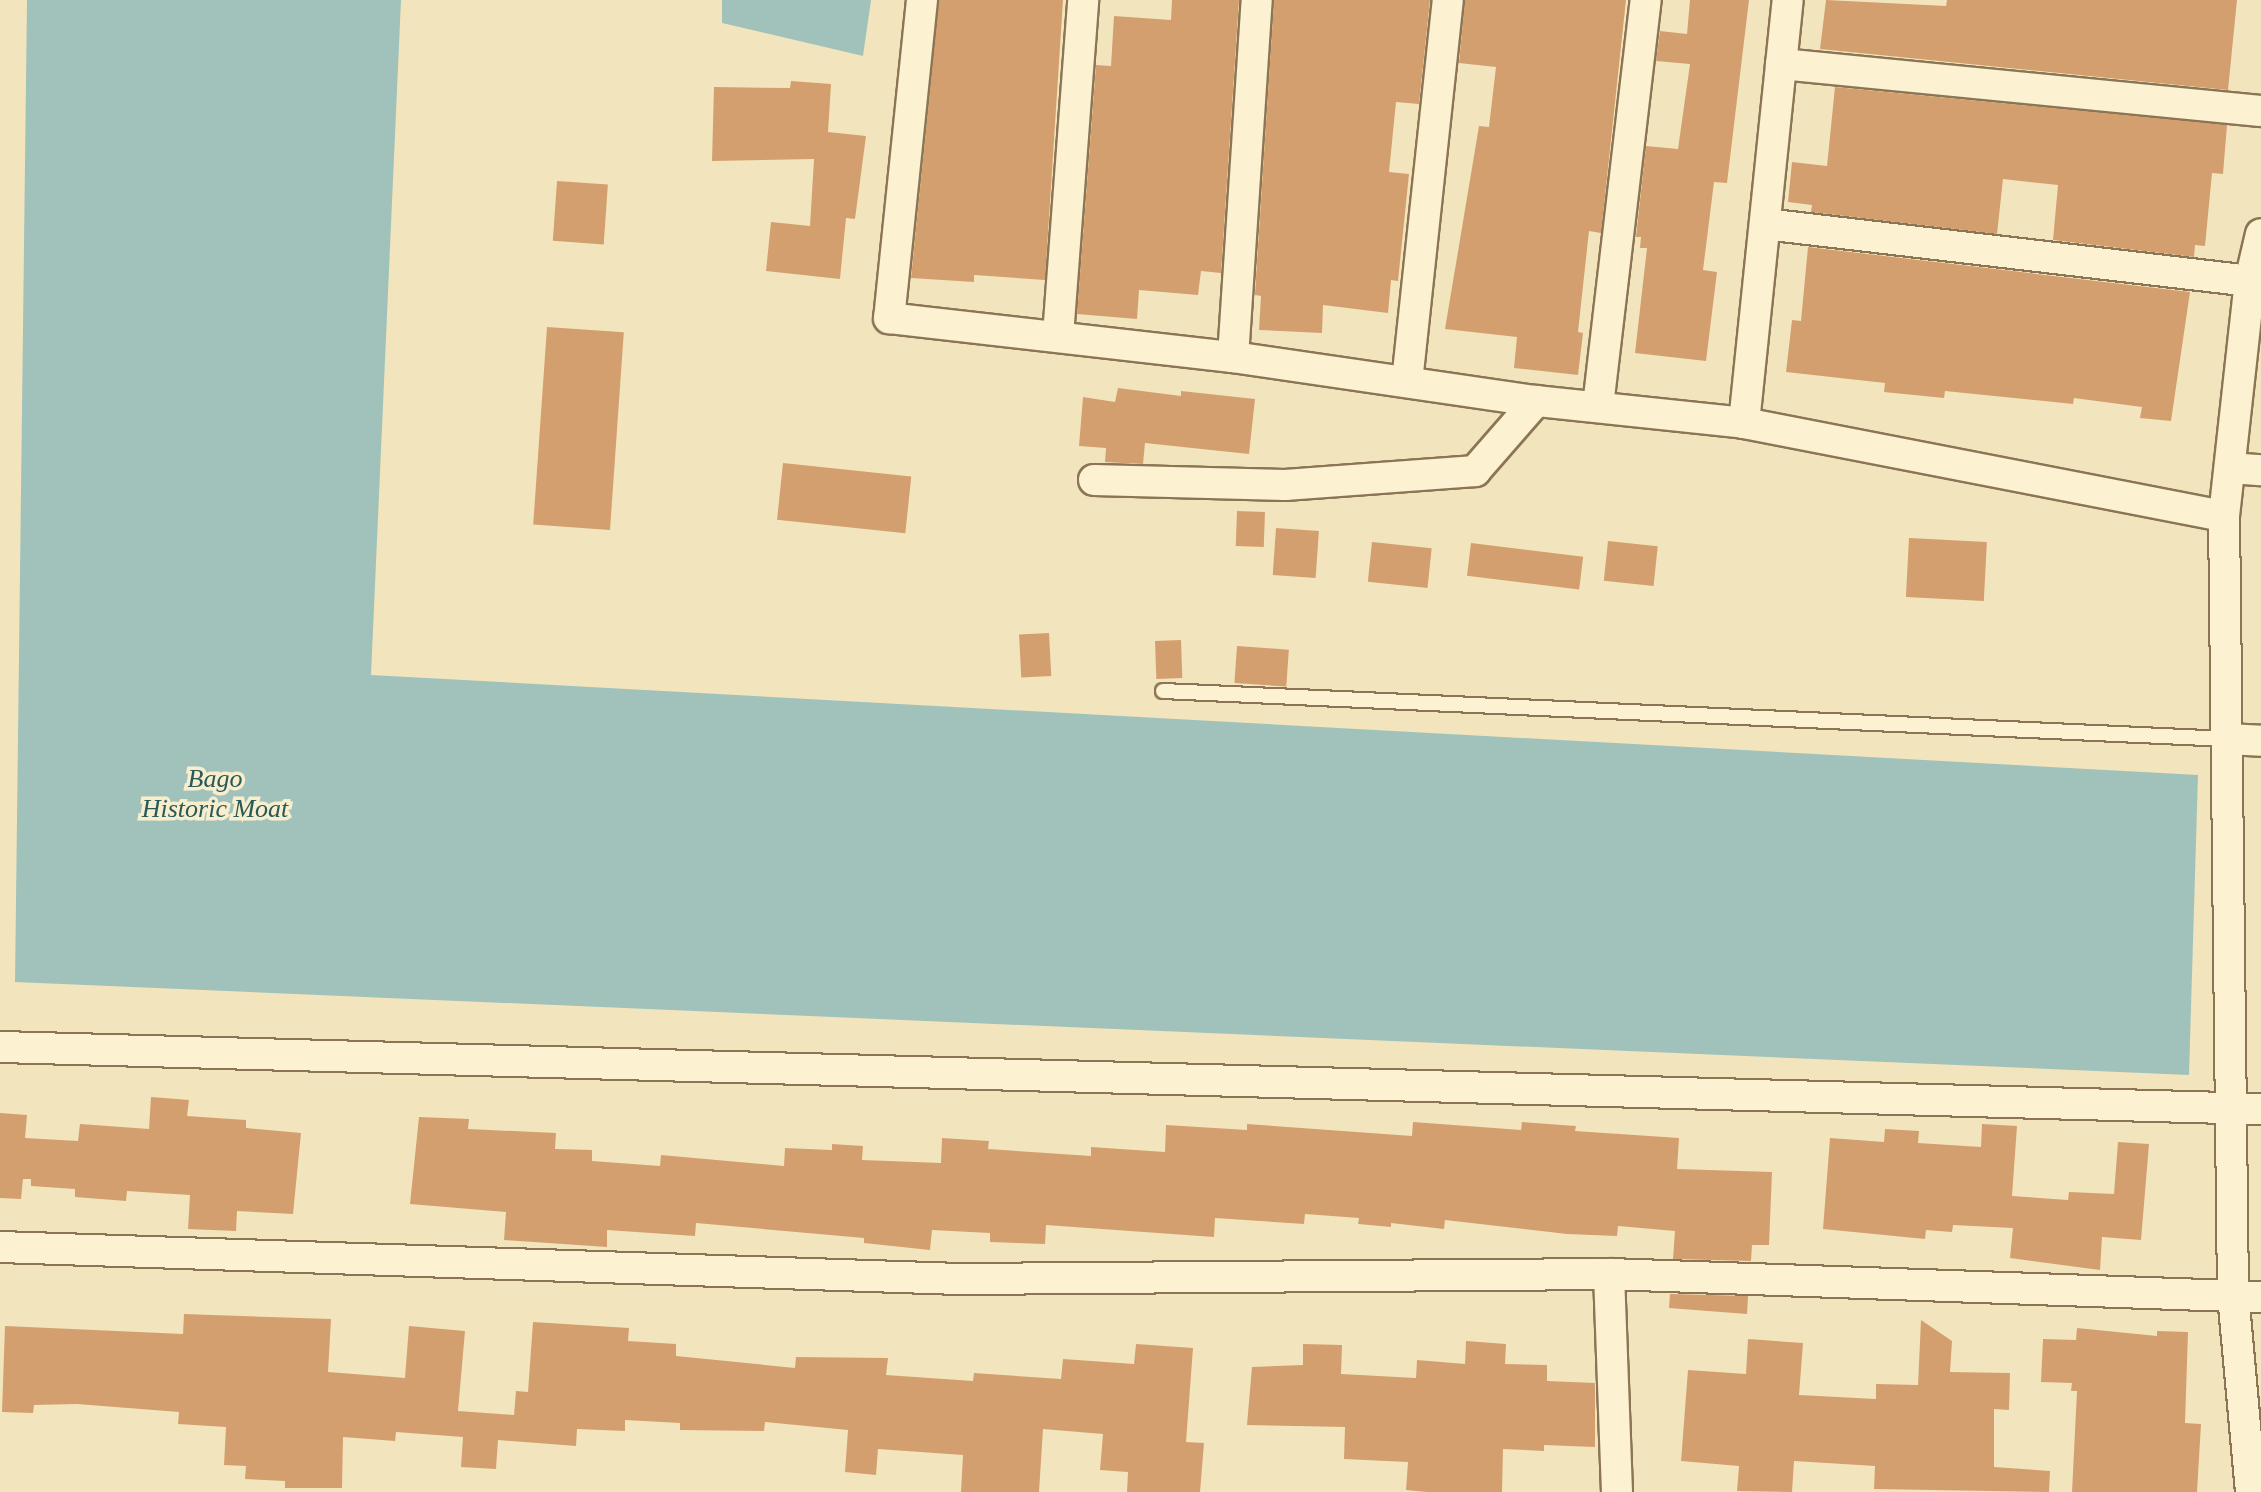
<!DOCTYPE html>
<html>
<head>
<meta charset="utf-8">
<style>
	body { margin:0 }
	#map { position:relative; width:2261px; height:1492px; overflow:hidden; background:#f2e5bd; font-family:Georgia,serif }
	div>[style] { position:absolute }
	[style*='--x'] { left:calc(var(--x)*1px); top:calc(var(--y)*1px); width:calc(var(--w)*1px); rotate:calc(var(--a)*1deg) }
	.water>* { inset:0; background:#a1c2bb }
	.building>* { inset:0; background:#d49f6f; transform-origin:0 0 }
	.roads { filter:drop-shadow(2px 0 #8b7554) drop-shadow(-2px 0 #8b7554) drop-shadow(0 2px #8b7554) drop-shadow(0 -2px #8b7554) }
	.service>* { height:14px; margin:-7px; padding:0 7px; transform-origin:7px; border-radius:7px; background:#fcf1d1 }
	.minor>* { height:30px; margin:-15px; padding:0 15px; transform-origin:15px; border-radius:15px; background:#fcf1d1 }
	span { translate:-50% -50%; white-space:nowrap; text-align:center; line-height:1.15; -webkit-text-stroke:7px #f8eecd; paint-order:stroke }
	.water-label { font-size:26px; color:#285a5a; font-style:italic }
</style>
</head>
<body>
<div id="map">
	<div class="water">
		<i style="clip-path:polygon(27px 0,401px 0,371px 675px,2198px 775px,2189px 1075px,15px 982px)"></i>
		<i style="clip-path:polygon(722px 0,871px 0,863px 56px,722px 23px)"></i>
	</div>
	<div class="building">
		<i style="clip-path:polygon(939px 0,1063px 0,1045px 280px,974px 275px,974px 282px,911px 278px)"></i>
		<i style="clip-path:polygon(1172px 0,1239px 0,1221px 273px,1201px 271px,1198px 295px,1139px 290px,1137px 319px,1077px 314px,1096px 65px,1111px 66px,1114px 16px,1171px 20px)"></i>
		<i style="clip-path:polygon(1274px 0,1430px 0,1419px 104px,1396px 102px,1389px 172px,1409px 174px,1398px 281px,1391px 280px,1388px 313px,1323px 305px,1322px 333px,1259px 330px,1261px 296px,1255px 295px,1256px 277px)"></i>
		<i style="clip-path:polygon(1465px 0,1626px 0,1601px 233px,1589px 231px,1578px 332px,1583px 333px,1578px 375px,1514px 368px,1517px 337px,1445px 329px,1479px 126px,1489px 127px,1496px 67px,1459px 63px)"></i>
		<i style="clip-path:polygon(1690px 0,1749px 0,1727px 183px,1714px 182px,1703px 270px,1717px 272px,1706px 361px,1635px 353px,1647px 248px,1640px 248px,1641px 237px,1636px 237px,1646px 146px,1678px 149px,1690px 64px,1656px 61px,1660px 31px,1687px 34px)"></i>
		<i style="clip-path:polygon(1826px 0,1946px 6px,1947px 0,2237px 0,2228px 90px,1820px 49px)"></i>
		<i style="clip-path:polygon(791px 81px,831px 84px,828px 132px,866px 136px,855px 219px,846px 218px,840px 279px,766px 271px,771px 222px,810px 226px,814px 159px,712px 161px,714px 87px,790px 88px)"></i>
		<i style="clip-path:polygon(1835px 87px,2227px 125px,2223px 174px,2212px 173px,2205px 246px,2195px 245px,2194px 257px,2053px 240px,2058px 185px,2003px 179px,1997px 234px,1811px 212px,1812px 205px,1788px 202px,1792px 162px,1827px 166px)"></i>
		<i style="left:557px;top:181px;width:51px;height:60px;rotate:4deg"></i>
		<i style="clip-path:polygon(1808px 247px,2190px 292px,2171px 421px,2140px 418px,2142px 407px,2074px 398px,2073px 404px,1945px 391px,1944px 398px,1884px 392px,1885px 383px,1786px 372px,1792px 320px,1801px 321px)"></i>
		<i style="left:547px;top:327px;width:77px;height:198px;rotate:4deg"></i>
		<i style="clip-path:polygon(1118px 388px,1181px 396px,1181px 391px,1255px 399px,1249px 454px,1145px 443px,1143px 464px,1105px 462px,1106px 448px,1079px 446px,1083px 397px,1115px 402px)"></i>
		<i style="left:783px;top:463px;width:129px;height:57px;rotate:6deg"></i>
		<i style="left:1237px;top:511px;width:28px;height:35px;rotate:2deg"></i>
		<i style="left:1276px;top:528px;width:43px;height:47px;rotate:4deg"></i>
		<i style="left:1909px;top:538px;width:78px;height:59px;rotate:3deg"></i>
		<i style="left:1608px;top:541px;width:50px;height:40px;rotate:6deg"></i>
		<i style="left:1372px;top:542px;width:60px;height:40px;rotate:6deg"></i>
		<i style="left:1471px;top:543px;width:113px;height:33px;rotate:7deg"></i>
		<i style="left:1049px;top:633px;width:43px;height:30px;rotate:87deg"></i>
		<i style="left:1181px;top:640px;width:38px;height:26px;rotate:88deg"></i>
		<i style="left:1237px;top:646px;width:52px;height:37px;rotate:4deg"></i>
		<i style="clip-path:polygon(151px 1097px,189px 1100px,187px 1116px,246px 1120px,246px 1128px,301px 1133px,293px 1214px,237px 1211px,236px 1231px,188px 1229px,190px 1195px,127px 1191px,126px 1201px,75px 1197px,75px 1189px,31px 1186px,31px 1179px,23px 1179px,21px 1199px,0 1198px,0 1113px,27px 1115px,25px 1138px,78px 1141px,80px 1124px,149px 1129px)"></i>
		<i style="clip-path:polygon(419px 1117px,469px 1119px,468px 1129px,556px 1133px,555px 1149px,592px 1150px,592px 1161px,660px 1166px,661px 1155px,784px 1166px,785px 1148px,832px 1150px,832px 1144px,863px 1146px,862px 1160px,941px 1163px,942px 1138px,989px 1141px,988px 1149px,1091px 1156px,1091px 1147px,1165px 1152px,1166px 1125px,1247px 1130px,1247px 1124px,1412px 1136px,1413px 1122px,1521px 1130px,1522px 1122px,1576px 1126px,1575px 1131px,1679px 1138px,1677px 1169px,1772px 1172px,1769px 1245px,1752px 1245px,1751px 1261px,1673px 1259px,1675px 1231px,1618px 1226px,1617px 1236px,1567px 1234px,1445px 1220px,1444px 1229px,1391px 1223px,1391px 1227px,1358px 1224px,1359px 1218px,1305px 1214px,1304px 1224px,1215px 1218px,1214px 1237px,1046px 1225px,1045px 1244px,990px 1242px,990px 1233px,932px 1230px,930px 1250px,864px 1243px,864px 1238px,696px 1223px,695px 1236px,607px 1230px,607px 1247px,504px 1240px,506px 1212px,410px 1204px)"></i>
		<i style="clip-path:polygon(1982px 1124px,2017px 1126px,2012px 1196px,2068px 1200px,2069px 1192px,2114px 1194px,2118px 1142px,2149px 1144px,2141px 1240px,2102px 1237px,2100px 1270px,2010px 1258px,2013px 1228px,1953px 1225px,1952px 1232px,1926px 1230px,1925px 1239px,1823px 1229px,1830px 1138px,1884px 1142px,1885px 1129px,1919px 1131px,1918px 1143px,1981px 1147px)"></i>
		<i style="clip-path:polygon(1670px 1294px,1748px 1296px,1747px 1314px,1669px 1308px)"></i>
		<i style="clip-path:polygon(184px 1314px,331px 1319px,328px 1372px,405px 1378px,409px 1326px,465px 1331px,458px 1411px,514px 1415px,516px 1391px,528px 1392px,533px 1322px,629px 1328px,628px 1341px,676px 1344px,676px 1356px,795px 1368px,796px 1357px,888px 1358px,886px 1375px,973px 1381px,974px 1373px,1061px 1379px,1063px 1359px,1134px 1364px,1136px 1344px,1193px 1348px,1186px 1442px,1204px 1443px,1200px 1492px,1127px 1492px,1128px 1472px,1100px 1470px,1103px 1434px,1043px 1429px,1039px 1492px,961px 1492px,963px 1455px,878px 1449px,876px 1475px,845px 1472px,848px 1430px,765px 1422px,764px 1431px,680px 1430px,680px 1423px,625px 1420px,625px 1431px,577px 1429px,576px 1446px,498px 1440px,496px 1469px,461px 1467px,463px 1437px,396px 1432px,395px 1441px,343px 1437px,342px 1488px,285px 1488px,285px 1481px,245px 1479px,246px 1466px,224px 1465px,226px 1427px,178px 1424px,179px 1412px,77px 1404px,34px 1405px,33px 1413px,2px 1412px,5px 1326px,183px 1334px)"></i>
		<i style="clip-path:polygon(1921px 1320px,1952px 1341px,1950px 1372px,2010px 1373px,2009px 1410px,1994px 1409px,1994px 1467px,2050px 1471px,2049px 1492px,1874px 1489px,1875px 1466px,1794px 1461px,1792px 1492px,1737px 1491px,1739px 1466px,1681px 1461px,1688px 1370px,1746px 1374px,1748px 1339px,1803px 1343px,1799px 1395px,1876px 1399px,1876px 1384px,1918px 1385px)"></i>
		<i style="clip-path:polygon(2077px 1328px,2157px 1336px,2157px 1331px,2188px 1332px,2185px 1423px,2201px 1424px,2197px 1492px,2072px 1492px,2077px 1391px,2071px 1391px,2072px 1383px,2041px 1382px,2043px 1339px,2076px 1340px)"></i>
		<i style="clip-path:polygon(1466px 1341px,1506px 1344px,1505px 1364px,1547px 1365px,1547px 1381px,1595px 1383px,1595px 1447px,1544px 1445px,1544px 1451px,1503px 1449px,1502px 1492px,1427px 1492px,1406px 1490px,1408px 1462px,1344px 1459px,1345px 1427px,1247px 1425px,1252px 1367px,1303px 1365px,1303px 1344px,1342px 1345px,1341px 1374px,1416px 1378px,1417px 1360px,1465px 1364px)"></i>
	</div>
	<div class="roads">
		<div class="service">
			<i style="--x:1163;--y:691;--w:1065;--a:2.58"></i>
		</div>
		<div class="minor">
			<i style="--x:922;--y:0;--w:320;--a:95.9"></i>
			<i style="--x:889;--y:318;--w:346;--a:6.5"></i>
			<i style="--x:1233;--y:357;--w:306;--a:8.3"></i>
			<i style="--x:1536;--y:401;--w:209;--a:6"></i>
			<i style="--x:1744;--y:423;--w:489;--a:11"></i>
			<i style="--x:1781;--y:64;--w:482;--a:5.6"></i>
			<i style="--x:1765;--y:224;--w:488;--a:6.7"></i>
			<i style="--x:1058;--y:336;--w:337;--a:-85.7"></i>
			<i style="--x:1233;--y:357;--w:358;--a:-86.2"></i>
			<i style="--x:1407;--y:382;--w:384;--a:-83.9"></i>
			<i style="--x:1598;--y:406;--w:409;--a:-83.3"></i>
			<i style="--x:1744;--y:423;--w:425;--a:-84.1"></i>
			<i style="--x:2230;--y:468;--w:31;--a:4"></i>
			<i style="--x:1094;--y:480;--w:191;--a:1.5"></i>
			<i style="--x:1285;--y:485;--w:191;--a:-4.2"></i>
			<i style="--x:1475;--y:471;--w:93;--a:-48.9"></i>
			<i style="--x:2227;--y:739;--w:34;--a:3"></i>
			<i style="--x:0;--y:1047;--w:2262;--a:1.57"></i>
			<i style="--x:0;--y:1247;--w:960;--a:1.91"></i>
			<i style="--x:959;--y:1279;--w:650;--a:-0.44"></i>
			<i style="--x:1609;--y:1274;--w:652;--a:2.02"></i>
			<i style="--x:1609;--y:1274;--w:218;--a:87.9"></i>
			<i style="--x:2251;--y:1492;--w:198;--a:-95.2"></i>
			<i style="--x:2233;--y:1295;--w:779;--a:-90.66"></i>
			<i style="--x:2224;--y:516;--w:236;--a:-83.7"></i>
			<i style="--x:2250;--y:281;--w:48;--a:-76.8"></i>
		</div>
	</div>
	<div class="water-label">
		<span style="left:215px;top:794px">Bago<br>Historic Moat</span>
	</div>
</div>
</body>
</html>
